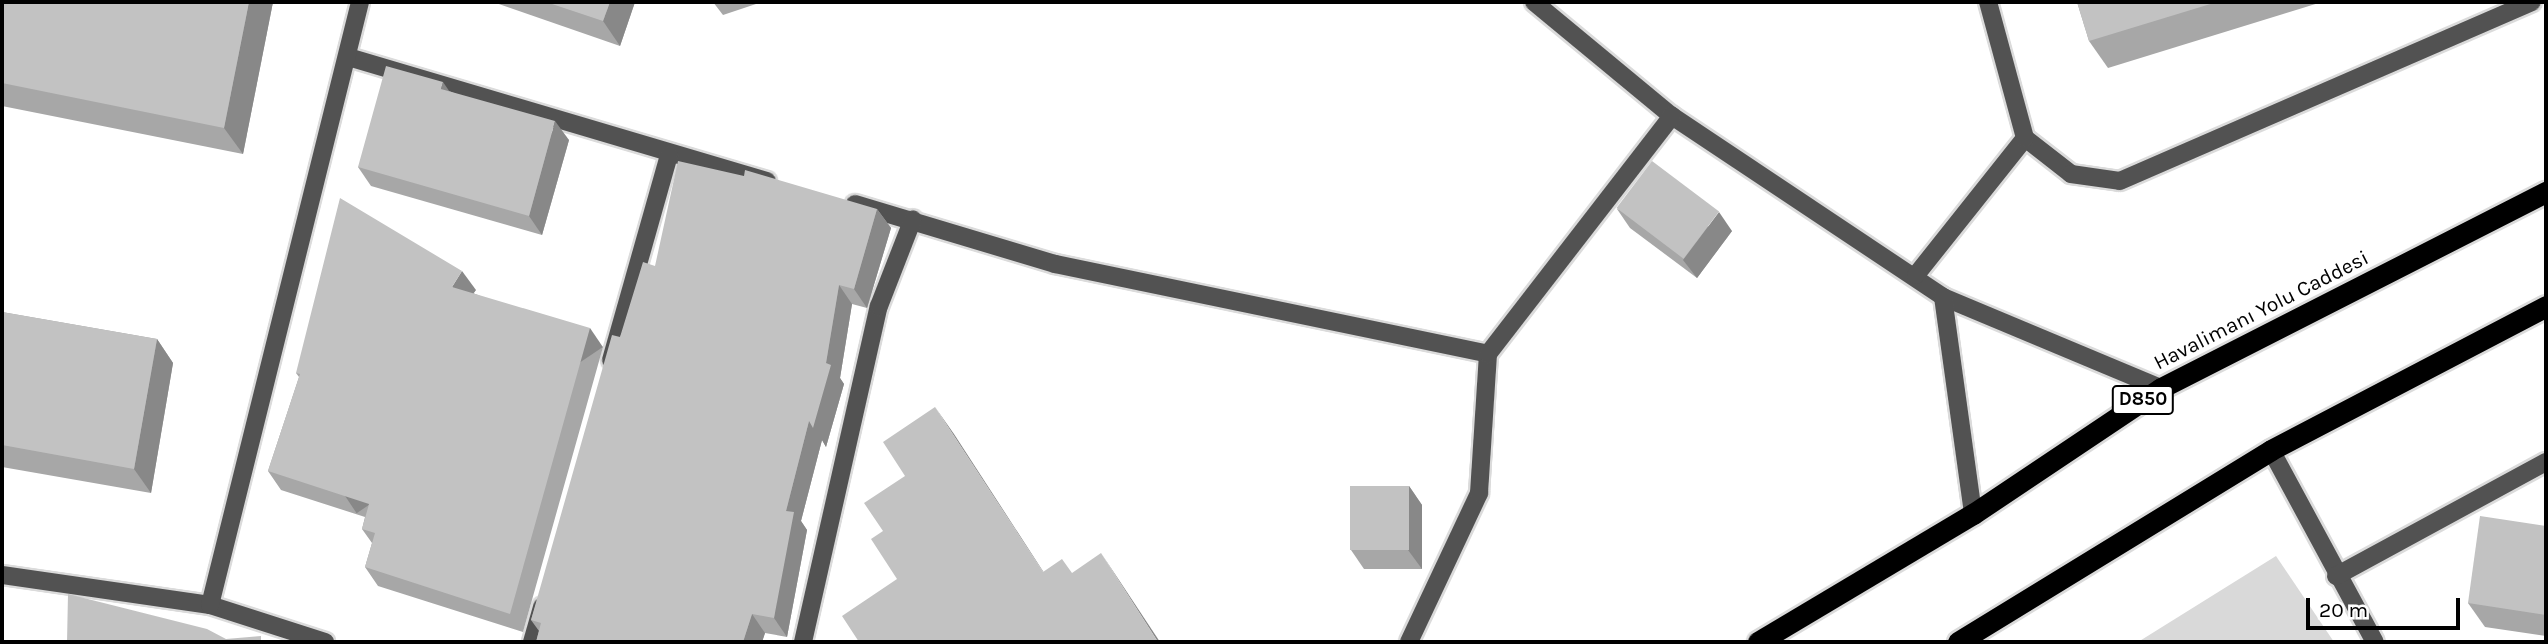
<!DOCTYPE html>
<html>
<head>
<meta charset="utf-8">
<style>
	body { margin:0 }
	#map { position:relative; width:2548px; height:644px; overflow:hidden; background:#fff; font-family:Karla,sans-serif }
	div>[style] { position:absolute }
	[style*='--x'] { left:calc(var(--x)*1px); top:calc(var(--y)*1px); width:calc(var(--w)*1px); rotate:calc(var(--a)*1deg) }
	.green>* { inset:0; background:#d9d9d9 }
	.roads { filter:drop-shadow(2px 0 #dbdbdb) drop-shadow(-2px 0 #dbdbdb) drop-shadow(0 2px #dbdbdb) drop-shadow(0 -2px #dbdbdb) }
	.minor>* { height:18px; margin:-9px; padding:0 9px; transform-origin:9px; border-radius:9px; background:#525252 }
	.highway>* { height:21px; margin:-10.5px; padding:0 10.5px; transform-origin:10.5px; border-radius:10.5px; background:#000 }
	.wall>* { inset:0; background:#a7a7a7 }
	.shaded-wall>* { inset:0; background:#888; transform-origin:0 0 }
	.building>* { inset:0; background:#c2c2c2; transform-origin:0 0 }
	span { translate:-50% -50%; white-space:nowrap; text-align:center; line-height:1.15; -webkit-text-stroke:5px #fff; paint-order:stroke }
	.shield-label span { padding:2px 5px; background:#fff; border:2px solid; border-radius:5px; -webkit-text-stroke-width:0 }
	.shield-label { font-size:19px; color:#000; font-weight:700 }
	.street-label { font-size:21px; color:#000 }
	.frame { position:absolute; inset:0; border:4px solid #000; pointer-events:none }
	.scale { position:absolute; left:2306px; top:598px; width:154px; height:32px; box-sizing:border-box; border:4px solid #000; border-top:0; padding-left:9px; font-size:21px; line-height:24px; white-space:nowrap; color:#000; -webkit-text-stroke:5px #fff; paint-order:stroke }
</style>
</head>
<body>
<div id="map">
	<div class="green">
		<i style="clip-path:polygon(2276px 556px,2334px 642px,2138px 642px)"></i>
	</div>
	<div class="roads">
		<div class="minor">
			<i style="--x:1534;--y:2;--w:179;--a:39.6"></i>
			<i style="--x:1672;--y:116;--w:326;--a:33.7"></i>
			<i style="--x:1943;--y:297;--w:236;--a:22.7"></i>
			<i style="--x:348;--y:57;--w:437;--a:16.5"></i>
			<i style="--x:2025;--y:138;--w:58;--a:38"></i>
			<i style="--x:2071;--y:174;--w:49;--a:8.1"></i>
			<i style="--x:2120;--y:181;--w:449;--a:-23.5"></i>
			<i style="--x:855;--y:204;--w:209;--a:16.7"></i>
			<i style="--x:1055;--y:264;--w:442;--a:11.7"></i>
			<i style="--x:1916;--y:275;--w:175;--a:-51.5"></i>
			<i style="--x:2025;--y:138;--w:141;--a:-105.2"></i>
			<i style="--x:1943;--y:297;--w:219;--a:82.1"></i>
			<i style="--x:611;--y:360;--w:213;--a:-74.2"></i>
			<i style="--x:2271;--y:450;--w:218;--a:61.6"></i>
			<i style="--x:2;--y:575;--w:210;--a:8.2"></i>
			<i style="--x:210;--y:605;--w:121;--a:17.8"></i>
			<i style="--x:2336;--y:576;--w:239;--a:-28.5"></i>
			<i style="--x:210;--y:605;--w:621;--a:-76.03"></i>
			<i style="--x:532;--y:642;--w:37;--a:-74"></i>
			<i style="--x:803;--y:642;--w:344;--a:-77.3"></i>
			<i style="--x:879;--y:306;--w:93;--a:-68.7"></i>
			<i style="--x:1409;--y:642;--w:165;--a:-64.8"></i>
			<i style="--x:1479;--y:493;--w:139;--a:-86.3"></i>
			<i style="--x:1488;--y:354;--w:301;--a:-52.3"></i>
		</div>
		<div class="highway">
			<i style="--x:1758;--y:642;--w:250;--a:-30.8"></i>
			<i style="--x:1973;--y:514;--w:226;--a:-33.8"></i>
			<i style="--x:2161;--y:388;--w:432;--a:-27"></i>
			<i style="--x:1958;--y:642;--w:367;--a:-31.5"></i>
			<i style="--x:2271;--y:450;--w:310;--a:-27.6"></i>
		</div>
	</div>
	<div class="wall">
		<i style="clip-path:polygon(2px 2px,273px 2px,243px 154px,2px 106px)"></i>
		<i style="clip-path:polygon(493px 2px,635px 2px,620px 46px)"></i>
		<i style="clip-path:polygon(713px 2px,762px 2px,723px 15px)"></i>
		<i style="clip-path:polygon(2077px 2px,2322px 2px,2108px 68px,2089px 41px)"></i>
		<i style="clip-path:polygon(449px 91px,569px 140px,542px 235px,371px 186px,358px 167px)"></i>
		<i style="clip-path:polygon(877px 209px,891px 228px,867px 308px,852px 304px,840px 378px,844px 384px,826px 447px,822px 440px,801px 521px,807px 530px,787px 637px,765px 633px,762px 642px,536px 642px,539px 631px,531px 620px,620px 337px,655px 266px)"></i>
		<i style="clip-path:polygon(1617px 209px,1732px 231px,1697px 278px,1630px 228px)"></i>
		<i style="clip-path:polygon(476px 290px,473px 293px,603px 347px,523px 632px,378px 586px,365px 567px,372px 543px,362px 529px,365px 517px,281px 490px,268px 471px,299px 377px,296px 373px)"></i>
		<i style="clip-path:polygon(2px 312px,157px 339px,173px 363px,151px 493px,2px 467px)"></i>
		<i style="clip-path:polygon(1409px 486px,1422px 505px,1422px 569px,1364px 569px,1351px 550px)"></i>
		<i style="clip-path:polygon(2546px 526px,2546px 636px,2485px 627px,2468px 603px)"></i>
	</div>
	<div class="shaded-wall">
		<i style="clip-path:polygon(249px 2px,273px 2px,243px 154px,224px 128px)"></i>
		<i style="clip-path:polygon(610px 2px,635px 2px,620px 46px,603px 21px)"></i>
		<i style="clip-path:polygon(443px 82px,456px 101px,441px 89px)"></i>
		<i style="clip-path:polygon(555px 121px,569px 140px,542px 235px,529px 216px)"></i>
		<i style="clip-path:polygon(877px 209px,891px 228px,867px 308px,854px 289px)"></i>
		<i style="clip-path:polygon(1719px 212px,1732px 231px,1697px 278px,1683px 260px)"></i>
		<i style="clip-path:polygon(462px 271px,476px 290px,465px 305px,452px 287px)"></i>
		<i style="clip-path:polygon(839px 285px,852px 304px,840px 378px,844px 384px,826px 447px,822px 440px,801px 521px,807px 530px,787px 637px,774px 618px,786px 511px,809px 421px,826px 363px)"></i>
		<i style="left:590px;top:328px;width:23px;height:297px;rotate:56deg"></i>
		<i style="clip-path:polygon(157px 339px,173px 363px,151px 493px,134px 469px)"></i>
		<i style="clip-path:polygon(935px 407px,954px 434px,1061px 599px,1043px 572px)"></i>
		<i style="clip-path:polygon(1409px 486px,1422px 505px,1422px 569px,1408px 550px)"></i>
		<i style="clip-path:polygon(1101px 553px,1119px 580px,1160px 642px,1158px 642px)"></i>
		<i style="clip-path:polygon(752px 614px,765px 633px,762px 642px,743px 642px)"></i>
	</div>
	<div class="building">
		<i style="clip-path:polygon(2px 2px,249px 2px,224px 128px,2px 83px)"></i>
		<i style="clip-path:polygon(546px 2px,610px 2px,603px 21px)"></i>
		<i style="clip-path:polygon(2077px 2px,2217px 2px,2089px 41px)"></i>
		<i style="clip-path:polygon(386px 66px,443px 82px,441px 89px,555px 121px,529px 216px,358px 167px)"></i>
		<i style="clip-path:polygon(678px 161px,744px 176px,745px 170px,877px 209px,854px 289px,839px 285px,826px 363px,831px 365px,813px 428px,809px 421px,786px 511px,794px 512px,774px 618px,752px 614px,743px 642px,536px 642px,541px 623px,531px 620px,612px 335px,620px 337px,643px 262px,655px 266px)"></i>
		<i style="left:1652px;top:161px;width:84px;height:59px;rotate:37deg"></i>
		<i style="clip-path:polygon(340px 198px,462px 271px,452px 287px,590px 328px,510px 614px,365px 567px,375px 533px,362px 529px,369px 504px,268px 471px,300px 374px,296px 373px)"></i>
		<i style="clip-path:polygon(2px 312px,157px 339px,134px 469px,2px 445px)"></i>
		<i style="clip-path:polygon(935px 407px,1043px 572px,1062px 559px,1072px 573px,1101px 553px,1158px 642px,859px 642px,842px 616px,897px 579px,871px 539px,883px 531px,864px 503px,905px 476px,883px 442px)"></i>
		<i style="left:1350px;top:486px;width:59px;height:64px"></i>
		<i style="clip-path:polygon(2480px 516px,2546px 526px,2546px 615px,2468px 603px)"></i>
		<i style="clip-path:polygon(68px 594px,207px 629px,226px 639px,261px 636px,261px 642px,67px 642px)"></i>
	</div>
	<div class="shield-label">
		<span style="left:2143px;top:400px">D850</span>
	</div>
	<div class="street-label">
		<span style="left:2261px;top:310px;rotate:-27deg">Havalimanı Yolu Caddesi</span>
	</div>
	<div class="frame"></div>
	<div class="scale">20 m</div>
</div>
</body>
</html>
